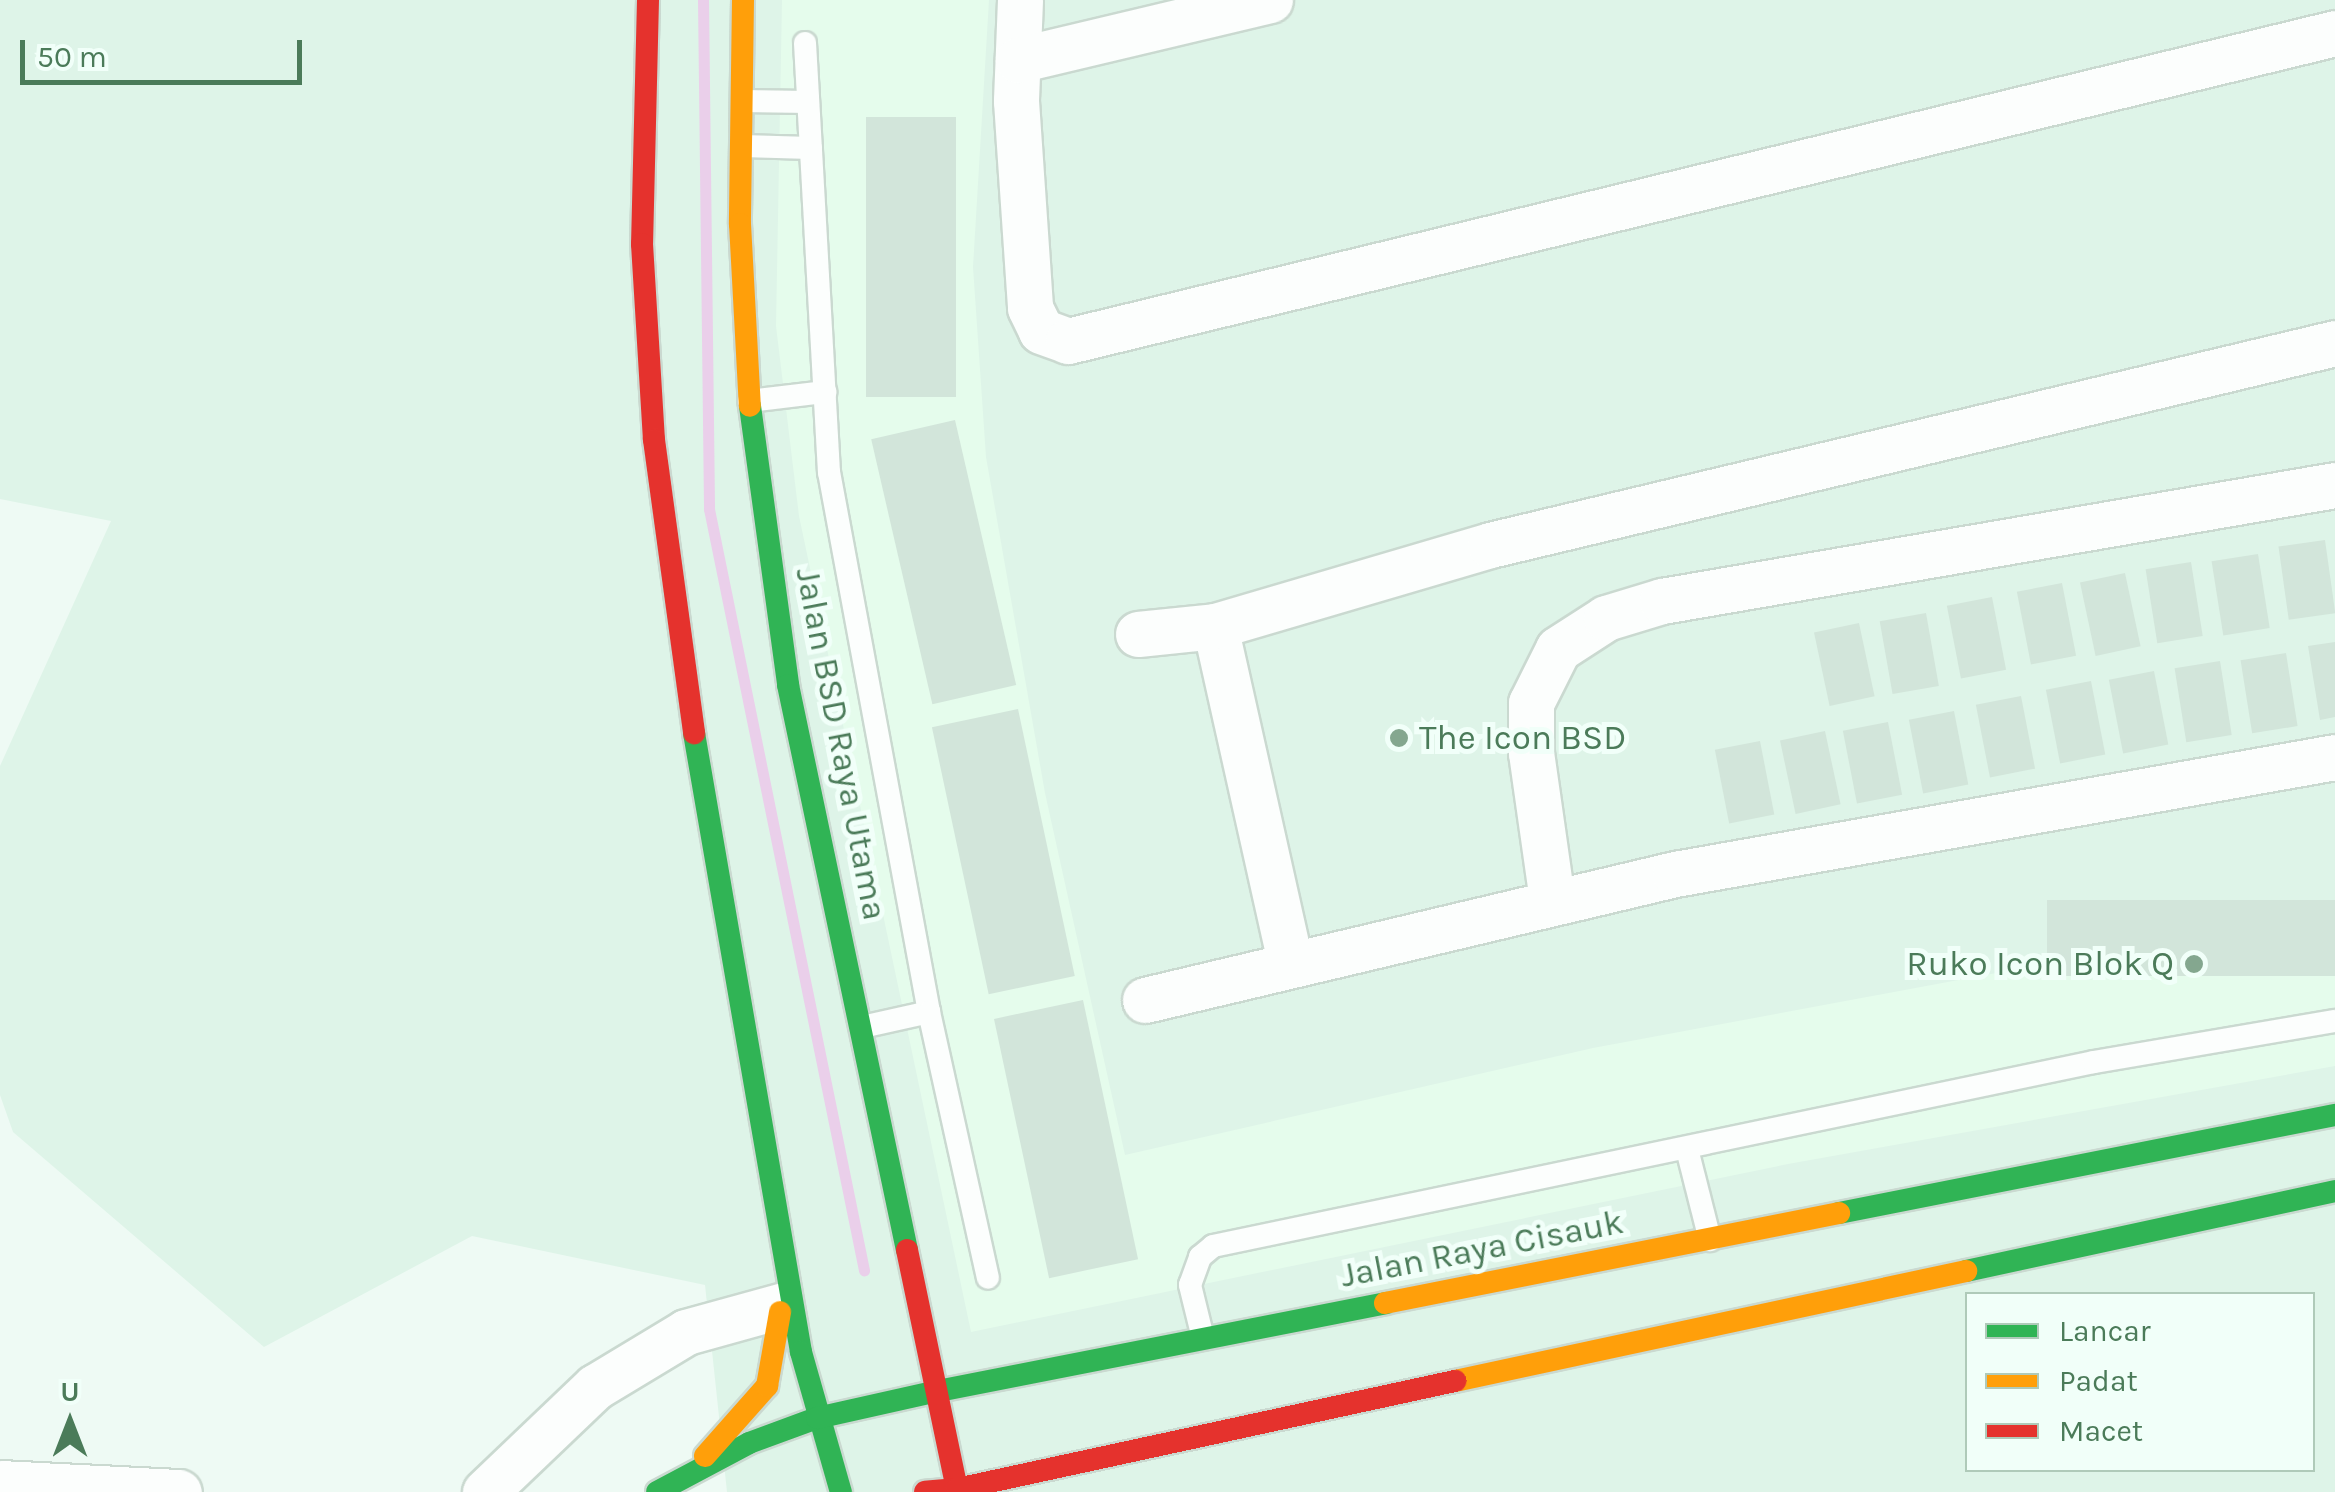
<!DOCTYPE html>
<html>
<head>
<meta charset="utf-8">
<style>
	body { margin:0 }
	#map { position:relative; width:2335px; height:1492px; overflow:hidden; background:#eefaf4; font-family:Karla,sans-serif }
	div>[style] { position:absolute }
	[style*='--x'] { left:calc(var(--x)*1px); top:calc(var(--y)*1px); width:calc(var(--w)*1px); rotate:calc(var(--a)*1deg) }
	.residential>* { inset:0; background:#def4e8 }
	.commercial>* { inset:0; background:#e5fcec }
	.stream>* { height:11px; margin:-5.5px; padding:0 5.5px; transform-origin:5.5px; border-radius:5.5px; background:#eacfea }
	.building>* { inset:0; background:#d2e5da; transform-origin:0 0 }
	.roads { filter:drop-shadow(2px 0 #cad9d0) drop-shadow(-2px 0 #cad9d0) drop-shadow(0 2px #cad9d0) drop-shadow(0 -2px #cad9d0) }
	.lane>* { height:22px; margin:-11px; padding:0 11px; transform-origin:11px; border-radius:11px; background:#fcfefd }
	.street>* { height:45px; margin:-22.5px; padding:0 22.5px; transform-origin:22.5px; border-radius:22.5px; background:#fcfefd }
	.fast>* { height:22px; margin:-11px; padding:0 11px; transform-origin:11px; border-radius:11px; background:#30b455 }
	.slow>* { height:22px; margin:-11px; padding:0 11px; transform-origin:11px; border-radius:11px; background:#ff9f0a }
	.jam>* { height:22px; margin:-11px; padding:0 11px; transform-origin:11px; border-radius:11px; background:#e5322d }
	.dots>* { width:28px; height:28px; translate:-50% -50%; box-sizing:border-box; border:5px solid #f1fff9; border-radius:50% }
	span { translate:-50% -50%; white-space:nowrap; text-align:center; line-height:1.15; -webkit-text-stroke:10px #f1fff9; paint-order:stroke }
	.poi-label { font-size:35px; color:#4b7b59 }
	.left { translate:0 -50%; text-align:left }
	.right { translate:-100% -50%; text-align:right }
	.street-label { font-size:35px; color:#4b7b59 }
	.legend { position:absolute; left:1965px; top:1292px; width:350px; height:180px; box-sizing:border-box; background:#f1fff9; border:2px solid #afcab9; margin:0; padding:12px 18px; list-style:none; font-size:30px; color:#4b7b59 }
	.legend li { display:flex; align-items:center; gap:20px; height:50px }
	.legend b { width:50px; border:2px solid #afcab9 }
	.north { position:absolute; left:20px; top:1372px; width:100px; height:100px; -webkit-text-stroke:8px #f1fff9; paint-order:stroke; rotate:0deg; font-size:28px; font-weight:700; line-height:40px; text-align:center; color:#4b7b59 }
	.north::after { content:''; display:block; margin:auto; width:35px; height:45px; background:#4b7b59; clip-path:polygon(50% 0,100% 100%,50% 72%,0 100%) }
	.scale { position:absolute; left:20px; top:40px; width:282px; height:45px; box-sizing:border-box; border:5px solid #4b7b59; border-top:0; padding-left:12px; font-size:30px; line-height:35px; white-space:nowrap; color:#4b7b59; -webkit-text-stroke:8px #f1fff9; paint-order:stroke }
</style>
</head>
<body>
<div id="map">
	<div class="residential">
		<i style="clip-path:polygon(evenodd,0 0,2335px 0,2335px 1492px,727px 1492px,705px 1285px,472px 1236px,264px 1347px,13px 1132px,0 1095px,0 766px,111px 521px,0 499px,0 0,1968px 1294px,2312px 1294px,2312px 1470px,1968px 1470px,1968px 1294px)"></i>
	</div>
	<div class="commercial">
		<i style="clip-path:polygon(782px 0,989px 0,973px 267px,986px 457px,1045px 793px,1125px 1155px,1593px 1048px,2335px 910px,2335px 1066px,1788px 1164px,971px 1332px,799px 516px,776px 326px)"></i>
	</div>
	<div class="stream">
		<i style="--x:703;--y:0;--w:509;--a:89.32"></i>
		<i style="--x:709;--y:509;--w:777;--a:78.49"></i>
	</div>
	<div class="building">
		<i style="left:866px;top:117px;width:90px;height:280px"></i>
		<i style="left:955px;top:420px;width:272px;height:86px;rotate:77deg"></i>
		<i style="left:2325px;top:540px;width:74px;height:47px;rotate:82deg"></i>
		<i style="left:2258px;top:554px;width:75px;height:47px;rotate:81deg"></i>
		<i style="left:2191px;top:562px;width:75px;height:46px;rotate:81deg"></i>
		<i style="left:2125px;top:573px;width:75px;height:46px;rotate:78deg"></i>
		<i style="left:2062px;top:583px;width:74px;height:46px;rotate:79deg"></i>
		<i style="left:1992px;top:597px;width:74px;height:46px;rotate:79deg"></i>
		<i style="left:1926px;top:613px;width:74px;height:47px;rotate:80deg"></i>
		<i style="left:1859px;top:623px;width:75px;height:46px;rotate:78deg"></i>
		<i style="clip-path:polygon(2335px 642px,2335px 717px,2320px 720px,2308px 646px)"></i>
		<i style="left:2286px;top:653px;width:74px;height:46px;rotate:81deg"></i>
		<i style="left:2220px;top:661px;width:75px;height:46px;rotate:81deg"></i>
		<i style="left:2154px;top:671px;width:75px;height:46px;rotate:79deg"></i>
		<i style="left:2091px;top:681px;width:75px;height:46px;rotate:79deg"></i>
		<i style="left:2021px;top:696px;width:74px;height:46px;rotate:79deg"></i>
		<i style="left:1018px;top:709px;width:273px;height:88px;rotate:78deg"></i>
		<i style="left:1954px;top:711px;width:75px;height:46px;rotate:79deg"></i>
		<i style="left:1888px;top:722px;width:74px;height:46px;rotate:79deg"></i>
		<i style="left:1825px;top:731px;width:75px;height:46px;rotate:78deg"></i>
		<i style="left:1760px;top:741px;width:75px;height:46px;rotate:79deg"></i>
		<i style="left:2335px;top:900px;width:76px;height:288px;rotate:90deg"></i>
		<i style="left:1083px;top:1000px;width:265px;height:91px;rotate:78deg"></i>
	</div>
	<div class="roads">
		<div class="lane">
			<i style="--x:805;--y:43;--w:430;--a:86.8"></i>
			<i style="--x:829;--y:472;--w:549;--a:79.51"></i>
			<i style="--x:742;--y:101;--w:66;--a:0.9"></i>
			<i style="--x:742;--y:146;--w:69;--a:1.7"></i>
			<i style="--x:749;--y:401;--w:77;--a:-6.8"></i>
			<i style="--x:862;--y:1027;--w:69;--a:-12.6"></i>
			<i style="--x:929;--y:1012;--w:272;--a:77.5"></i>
			<i style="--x:1687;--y:1149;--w:94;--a:75.8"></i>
			<i style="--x:1203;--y:1338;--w:55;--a:-103.8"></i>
			<i style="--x:1190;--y:1285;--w:30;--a:-70"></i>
			<i style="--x:1200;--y:1257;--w:17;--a:-40"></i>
			<i style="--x:1213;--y:1246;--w:900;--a:-11.8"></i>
			<i style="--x:2094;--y:1062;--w:244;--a:-9.7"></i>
		</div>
		<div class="street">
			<i style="--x:1020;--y:0;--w:101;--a:92.3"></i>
			<i style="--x:1016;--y:101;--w:207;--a:86.1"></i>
			<i style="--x:1030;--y:308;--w:25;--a:64"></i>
			<i style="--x:1041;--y:331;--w:29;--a:20"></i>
			<i style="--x:1068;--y:341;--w:1304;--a:-13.66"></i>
			<i style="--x:1018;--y:60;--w:259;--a:-13.4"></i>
			<i style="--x:1215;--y:626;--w:347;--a:77.4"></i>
			<i style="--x:1138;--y:634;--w:77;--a:-5.9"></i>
			<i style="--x:1215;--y:626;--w:287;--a:-16.4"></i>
			<i style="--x:1490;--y:545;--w:869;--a:-13.44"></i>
			<i style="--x:1552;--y:900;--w:148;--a:-98.1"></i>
			<i style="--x:1531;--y:753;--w:50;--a:-90"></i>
			<i style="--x:1531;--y:703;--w:60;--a:-63.4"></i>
			<i style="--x:1558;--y:649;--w:57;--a:-32.9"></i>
			<i style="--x:1606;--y:618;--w:59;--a:-16.9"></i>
			<i style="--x:1662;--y:601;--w:683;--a:-9.78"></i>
			<i style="--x:1145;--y:1000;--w:545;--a:-13.37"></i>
			<i style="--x:1675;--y:874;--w:670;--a:-10.05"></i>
			<i style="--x:0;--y:1483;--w:179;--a:2.9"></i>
			<i style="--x:485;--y:1492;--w:152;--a:-43.7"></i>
			<i style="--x:595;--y:1387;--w:106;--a:-31.1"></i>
			<i style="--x:686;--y:1332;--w:98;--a:-15.5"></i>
		</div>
		<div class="fast">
			<i style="--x:750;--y:406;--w:282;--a:82.2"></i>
			<i style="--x:788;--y:685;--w:577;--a:78.11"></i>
			<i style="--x:694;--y:733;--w:628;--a:80.19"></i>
			<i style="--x:801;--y:1352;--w:146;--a:74.1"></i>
			<i style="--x:1839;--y:1213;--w:506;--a:-11.18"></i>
			<i style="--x:1966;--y:1271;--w:378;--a:-12.2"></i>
			<i style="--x:933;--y:1392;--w:461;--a:-11.1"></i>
			<i style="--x:657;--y:1492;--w:104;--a:-28"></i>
			<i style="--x:749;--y:1443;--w:72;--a:-20.2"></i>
			<i style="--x:817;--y:1418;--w:119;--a:-12.6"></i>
		</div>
		<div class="slow">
			<i style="--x:743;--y:0;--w:224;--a:90.8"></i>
			<i style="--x:740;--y:224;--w:182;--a:86.9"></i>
			<i style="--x:1385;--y:1303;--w:463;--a:-11.2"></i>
			<i style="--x:1455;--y:1381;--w:523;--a:-12.15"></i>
			<i style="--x:705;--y:1456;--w:94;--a:-48.5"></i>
			<i style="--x:767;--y:1386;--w:75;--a:-80"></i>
		</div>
		<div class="jam">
			<i style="--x:648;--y:0;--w:244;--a:91.4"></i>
			<i style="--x:642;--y:244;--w:196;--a:86.5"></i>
			<i style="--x:654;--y:440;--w:296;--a:82.2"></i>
			<i style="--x:907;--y:1250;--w:244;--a:78.2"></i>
			<i style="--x:957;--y:1489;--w:32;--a:175"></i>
			<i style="--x:957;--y:1489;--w:510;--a:-12.24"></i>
		</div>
	</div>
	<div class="dots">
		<i style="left:1399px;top:738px;background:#84a78f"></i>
		<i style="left:2194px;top:964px;background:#84a78f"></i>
	</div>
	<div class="poi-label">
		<span class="left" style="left:1419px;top:738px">The Icon BSD</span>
		<span class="right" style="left:2174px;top:964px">Ruko Icon Blok Q</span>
	</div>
	<div class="street-label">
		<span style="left:841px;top:744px;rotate:79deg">Jalan BSD Raya Utama</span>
		<span style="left:1482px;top:1249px;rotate:-11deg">Jalan Raya Cisauk</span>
	</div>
	<ul class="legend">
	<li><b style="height:12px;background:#30b455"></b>Lancar</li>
	<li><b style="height:12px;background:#ff9f0a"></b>Padat</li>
	<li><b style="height:12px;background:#e5322d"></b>Macet</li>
	</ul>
	<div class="north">U</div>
	<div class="scale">50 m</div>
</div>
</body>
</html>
